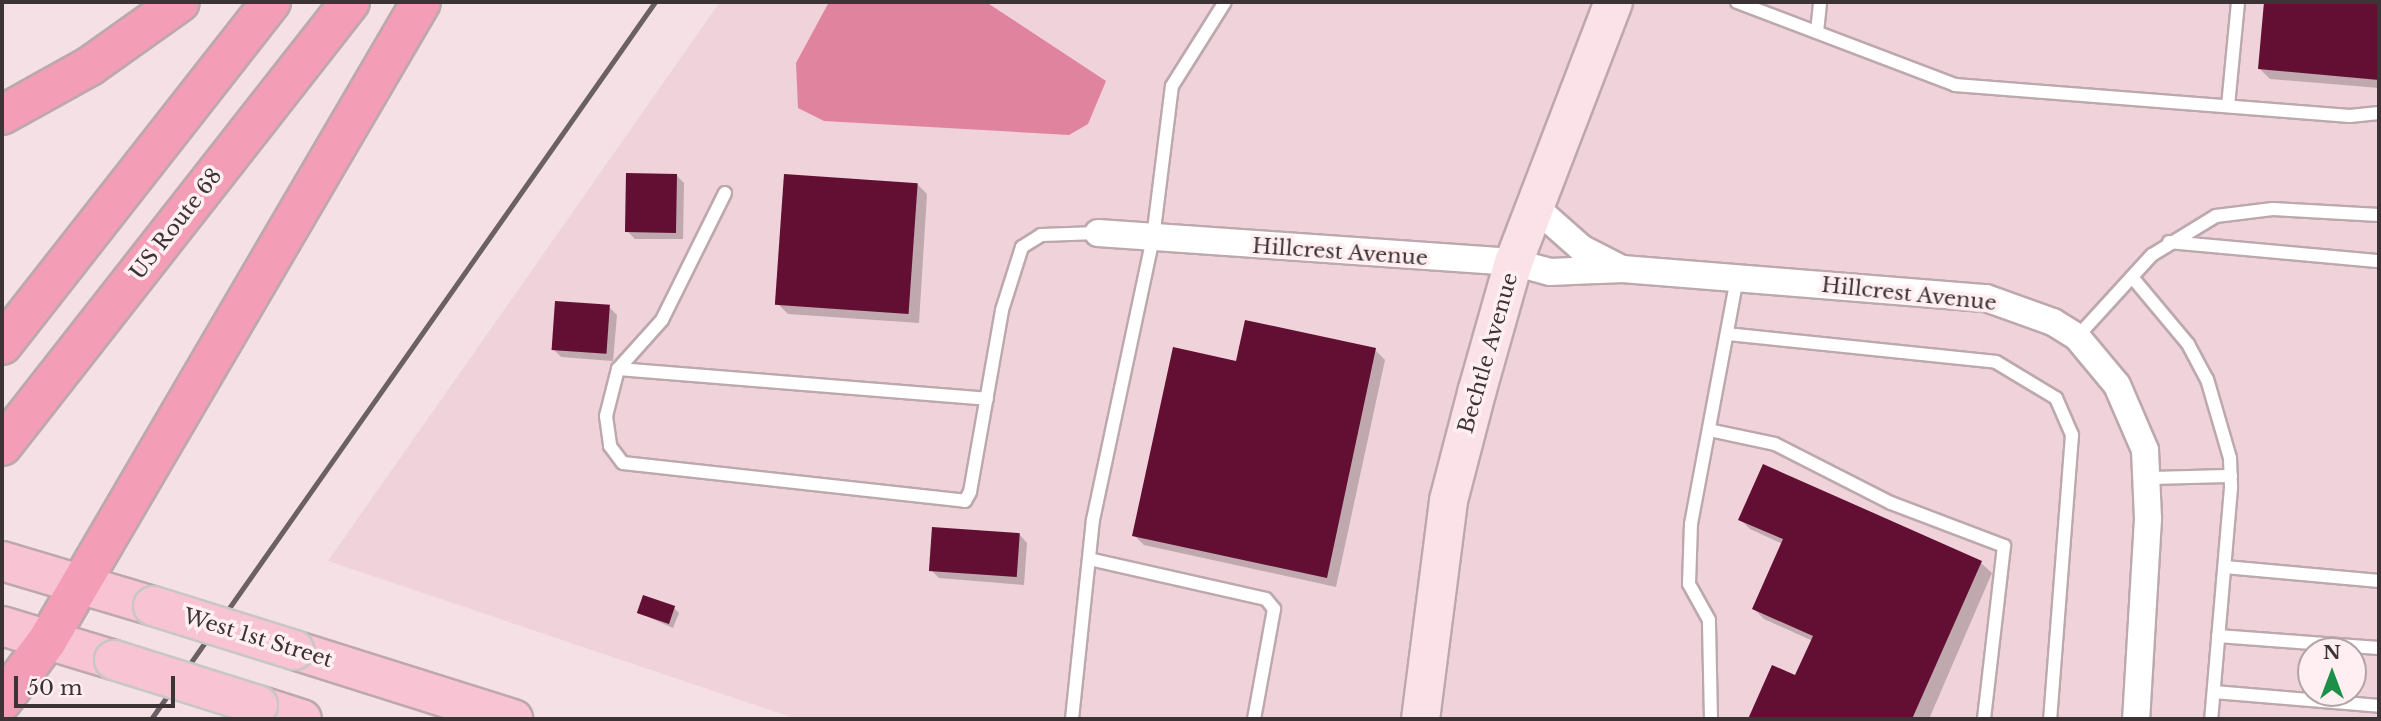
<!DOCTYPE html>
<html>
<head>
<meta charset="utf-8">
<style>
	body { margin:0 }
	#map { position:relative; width:2381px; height:721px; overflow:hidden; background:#f4e0e5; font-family:"Libre Baskerville",serif }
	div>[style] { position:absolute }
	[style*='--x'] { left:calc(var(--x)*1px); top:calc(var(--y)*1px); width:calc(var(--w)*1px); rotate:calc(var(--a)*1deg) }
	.built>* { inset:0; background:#efd2da }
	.water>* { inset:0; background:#e0839f }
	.shadow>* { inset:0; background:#0003 }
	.building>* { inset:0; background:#620f33; transform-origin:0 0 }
	.roads { filter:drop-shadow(2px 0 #bca8ad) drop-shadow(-2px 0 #bca8ad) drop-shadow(0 2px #bca8ad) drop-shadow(0 -2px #bca8ad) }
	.lane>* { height:12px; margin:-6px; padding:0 6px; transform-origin:6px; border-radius:6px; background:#fff }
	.street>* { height:26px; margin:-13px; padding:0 13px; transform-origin:13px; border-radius:13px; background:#fff }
	.secondary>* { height:37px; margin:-18.5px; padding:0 18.5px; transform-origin:18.5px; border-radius:18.5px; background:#fbe2e9 }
	.primary>* { height:38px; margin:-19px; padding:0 19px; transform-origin:19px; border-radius:19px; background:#f8c4d3 }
	.highway>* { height:38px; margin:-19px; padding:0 19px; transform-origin:19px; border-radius:19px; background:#f39db6 }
	.rail>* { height:5px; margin:-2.5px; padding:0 2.5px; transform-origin:2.5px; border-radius:2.5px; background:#6b6063 }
	.bridges { filter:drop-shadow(2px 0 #c8c6c6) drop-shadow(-2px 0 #c8c6c6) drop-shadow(0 2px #c8c6c6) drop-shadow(0 -2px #c8c6c6) }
	.primary-bridge>* { height:38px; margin:-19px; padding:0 19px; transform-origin:19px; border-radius:19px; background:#f8c4d3 }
	span { translate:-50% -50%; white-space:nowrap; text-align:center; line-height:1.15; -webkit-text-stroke:7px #ffeef2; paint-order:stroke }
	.street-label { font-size:21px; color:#3b3335 }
	.frame { position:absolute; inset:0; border:4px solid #3b3335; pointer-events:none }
	.north { position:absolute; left:2297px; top:637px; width:70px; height:70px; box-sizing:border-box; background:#ffeef2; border:2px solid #b1a3a6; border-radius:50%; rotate:0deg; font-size:19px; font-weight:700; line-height:28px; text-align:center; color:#3b3335 }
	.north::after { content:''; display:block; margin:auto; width:24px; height:32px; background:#1e8f49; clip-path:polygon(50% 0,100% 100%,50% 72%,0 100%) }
	.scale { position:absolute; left:14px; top:676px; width:161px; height:32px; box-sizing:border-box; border:4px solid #3b3335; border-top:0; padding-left:9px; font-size:21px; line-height:24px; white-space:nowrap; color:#3b3335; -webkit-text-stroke:5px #ffeef2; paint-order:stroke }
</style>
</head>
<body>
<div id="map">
	<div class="built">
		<i style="clip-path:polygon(evenodd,720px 2px,2379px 2px,2379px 719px,797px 719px,328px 561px,720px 2px,2311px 651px,2353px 651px,2353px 693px,2311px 693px,2311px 651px)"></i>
	</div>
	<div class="water">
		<i style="clip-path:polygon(829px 2px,986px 2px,1106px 81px,1088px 124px,1069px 135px,824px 121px,798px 108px,796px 63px)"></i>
	</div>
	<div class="shadow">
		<i style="clip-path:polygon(2266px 2px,2379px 2px,2379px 88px,2270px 79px,2260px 69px)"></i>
		<i style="clip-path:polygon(676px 175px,684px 183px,683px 239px,635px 239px,627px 231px)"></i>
		<i style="clip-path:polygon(917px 184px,927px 194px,919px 323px,788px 314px,778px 304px)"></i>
		<i style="clip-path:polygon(609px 307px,617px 315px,613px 361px,561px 357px,553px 349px)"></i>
		<i style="clip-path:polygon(1375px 350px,1385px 360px,1336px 587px,1144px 545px,1134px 535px,1238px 363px)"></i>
		<i style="clip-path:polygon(1764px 466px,1981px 563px,1992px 573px,1929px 719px,1750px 719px,1773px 668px,1796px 678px,1813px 641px,1764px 619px,1754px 609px,1783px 544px,1750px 529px,1740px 519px)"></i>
		<i style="clip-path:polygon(1020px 535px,1027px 543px,1024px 585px,939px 578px,931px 570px)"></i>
		<i style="clip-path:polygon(674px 608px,679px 613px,673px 628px,639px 613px)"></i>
	</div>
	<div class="building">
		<i style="clip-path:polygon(2264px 2px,2379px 2px,2379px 80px,2258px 69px)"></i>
		<i style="left:626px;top:173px;width:51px;height:59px;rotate:1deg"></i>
		<i style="left:784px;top:174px;width:134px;height:131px;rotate:4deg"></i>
		<i style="left:555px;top:301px;width:55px;height:49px;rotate:4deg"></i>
		<i style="clip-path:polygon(1245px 320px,1376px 348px,1327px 578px,1132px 536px,1173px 347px,1236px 361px)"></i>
		<i style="clip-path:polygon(1763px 464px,1982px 561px,1912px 719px,1748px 719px,1772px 665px,1795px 675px,1813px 636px,1752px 609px,1783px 539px,1738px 520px)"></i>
		<i style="left:932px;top:527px;width:88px;height:44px;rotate:4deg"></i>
		<i style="left:643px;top:595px;width:34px;height:19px;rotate:19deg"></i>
	</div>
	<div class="roads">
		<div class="lane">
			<i style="--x:1737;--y:2;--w:233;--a:20.8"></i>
			<i style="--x:1955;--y:85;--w:396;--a:4.5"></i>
			<i style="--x:2350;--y:116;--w:29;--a:-6"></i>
			<i style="--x:1817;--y:32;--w:30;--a:-84"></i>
			<i style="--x:2228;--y:106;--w:104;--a:-84.5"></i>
			<i style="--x:725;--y:193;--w:142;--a:116.4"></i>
			<i style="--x:662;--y:320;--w:66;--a:131.9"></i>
			<i style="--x:618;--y:369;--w:49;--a:104.3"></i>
			<i style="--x:606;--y:416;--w:30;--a:82"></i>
			<i style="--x:610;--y:446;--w:21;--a:53"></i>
			<i style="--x:623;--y:463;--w:344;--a:6.3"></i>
			<i style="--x:965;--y:501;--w:10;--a:-61"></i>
			<i style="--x:970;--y:492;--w:185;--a:-80"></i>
			<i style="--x:1002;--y:310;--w:66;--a:-72.4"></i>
			<i style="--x:1022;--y:247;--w:22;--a:-32"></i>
			<i style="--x:1041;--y:235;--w:57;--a:-2"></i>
			<i style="--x:2169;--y:242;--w:211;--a:5.2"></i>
			<i style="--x:2132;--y:277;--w:87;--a:50.1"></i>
			<i style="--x:2188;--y:344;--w:40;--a:62"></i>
			<i style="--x:2207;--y:379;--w:82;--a:73.8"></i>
			<i style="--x:2230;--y:458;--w:30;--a:88"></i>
			<i style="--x:2231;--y:488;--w:232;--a:94.9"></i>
			<i style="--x:1727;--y:334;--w:270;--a:5.9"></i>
			<i style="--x:1996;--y:362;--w:70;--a:31"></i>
			<i style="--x:2056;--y:398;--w:40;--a:66.6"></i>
			<i style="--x:2072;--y:435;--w:285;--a:94.4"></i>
			<i style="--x:2077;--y:337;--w:111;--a:-47.6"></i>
			<i style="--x:2152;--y:255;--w:75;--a:-31.4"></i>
			<i style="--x:2216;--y:216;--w:57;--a:-7"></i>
			<i style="--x:2273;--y:209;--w:106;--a:3.2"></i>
			<i style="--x:618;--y:369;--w:370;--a:4.6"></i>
			<i style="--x:1709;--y:430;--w:67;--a:12"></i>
			<i style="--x:1775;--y:444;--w:130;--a:27"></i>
			<i style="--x:1891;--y:503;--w:121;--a:20.8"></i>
			<i style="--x:2004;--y:546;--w:174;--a:96.6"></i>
			<i style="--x:2148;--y:478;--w:83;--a:-1.4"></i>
			<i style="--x:1089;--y:559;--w:181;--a:12.7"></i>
			<i style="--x:1266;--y:599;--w:13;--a:51"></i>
			<i style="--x:1274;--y:609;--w:112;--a:100.3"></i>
			<i style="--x:2225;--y:567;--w:155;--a:5.2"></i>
			<i style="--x:2218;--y:636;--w:161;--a:4.3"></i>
			<i style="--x:2214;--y:692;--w:166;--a:4.8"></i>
			<i style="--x:1072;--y:719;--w:200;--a:-84"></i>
			<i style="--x:1093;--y:520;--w:288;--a:-78"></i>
			<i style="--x:1153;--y:238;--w:153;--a:-82.9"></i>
			<i style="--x:1172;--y:86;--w:99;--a:-57.8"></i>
			<i style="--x:1711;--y:719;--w:99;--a:-91.2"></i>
			<i style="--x:1709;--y:620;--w:41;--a:-119.1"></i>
			<i style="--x:1689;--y:584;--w:60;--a:-88.1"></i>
			<i style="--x:1691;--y:524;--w:250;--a:-79.4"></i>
		</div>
		<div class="street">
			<i style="--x:1536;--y:208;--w:60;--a:41.6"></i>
			<i style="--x:1581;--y:248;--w:46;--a:27.1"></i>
			<i style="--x:1098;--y:233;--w:416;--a:4"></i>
			<i style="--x:1513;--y:262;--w:38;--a:15"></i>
			<i style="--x:1550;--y:272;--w:73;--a:-2.4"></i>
			<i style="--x:1623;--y:269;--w:364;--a:4.6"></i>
			<i style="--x:1986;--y:298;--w:71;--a:19.7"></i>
			<i style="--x:2053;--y:322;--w:28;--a:32"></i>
			<i style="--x:2077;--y:337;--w:62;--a:50.2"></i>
			<i style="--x:2117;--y:385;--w:71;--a:66.7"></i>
			<i style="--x:2145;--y:450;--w:69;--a:87.5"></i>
			<i style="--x:2148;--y:519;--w:200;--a:93.4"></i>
		</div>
		<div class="secondary">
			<i style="--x:1420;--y:719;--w:221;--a:-82.7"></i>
			<i style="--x:1448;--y:500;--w:115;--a:-75.4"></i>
			<i style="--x:1477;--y:389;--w:132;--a:-74.2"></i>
			<i style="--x:1513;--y:262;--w:279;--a:-69"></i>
		</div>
		<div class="primary">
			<i style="--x:2;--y:561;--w:158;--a:16.6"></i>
			<i style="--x:2;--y:626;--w:117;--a:16.9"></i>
			<i style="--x:294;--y:650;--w:230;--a:17.5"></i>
			<i style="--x:258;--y:705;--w:46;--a:17.7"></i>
		</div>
		<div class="highway">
			<i style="--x:2;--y:115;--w:101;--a:-29.1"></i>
			<i style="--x:90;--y:66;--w:110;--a:-35.4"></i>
			<i style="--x:2;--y:345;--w:436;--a:-51.9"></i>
			<i style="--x:2;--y:446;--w:564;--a:-51.91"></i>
			<i style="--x:2;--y:701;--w:75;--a:-53.1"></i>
			<i style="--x:47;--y:641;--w:740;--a:-59.66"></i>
		</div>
	</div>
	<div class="rail">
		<i style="--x:151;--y:719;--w:876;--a:-54.9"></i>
	</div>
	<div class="bridges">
		<div class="primary-bridge">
			<i style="--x:153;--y:606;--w:148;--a:17.3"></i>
			<i style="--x:114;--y:660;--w:151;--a:17.4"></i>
		</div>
	</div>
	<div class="street-label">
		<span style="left:176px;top:224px;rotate:-52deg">US Route 68</span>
		<span style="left:1340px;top:252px;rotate:4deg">Hillcrest Avenue</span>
		<span style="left:1909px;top:294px;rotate:6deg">Hillcrest Avenue</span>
		<span style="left:1488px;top:353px;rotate:-74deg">Bechtle Avenue</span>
		<span style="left:258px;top:638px;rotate:17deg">West 1st Street</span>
	</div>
	<div class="frame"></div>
	<div class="north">N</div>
	<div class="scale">50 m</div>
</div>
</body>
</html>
